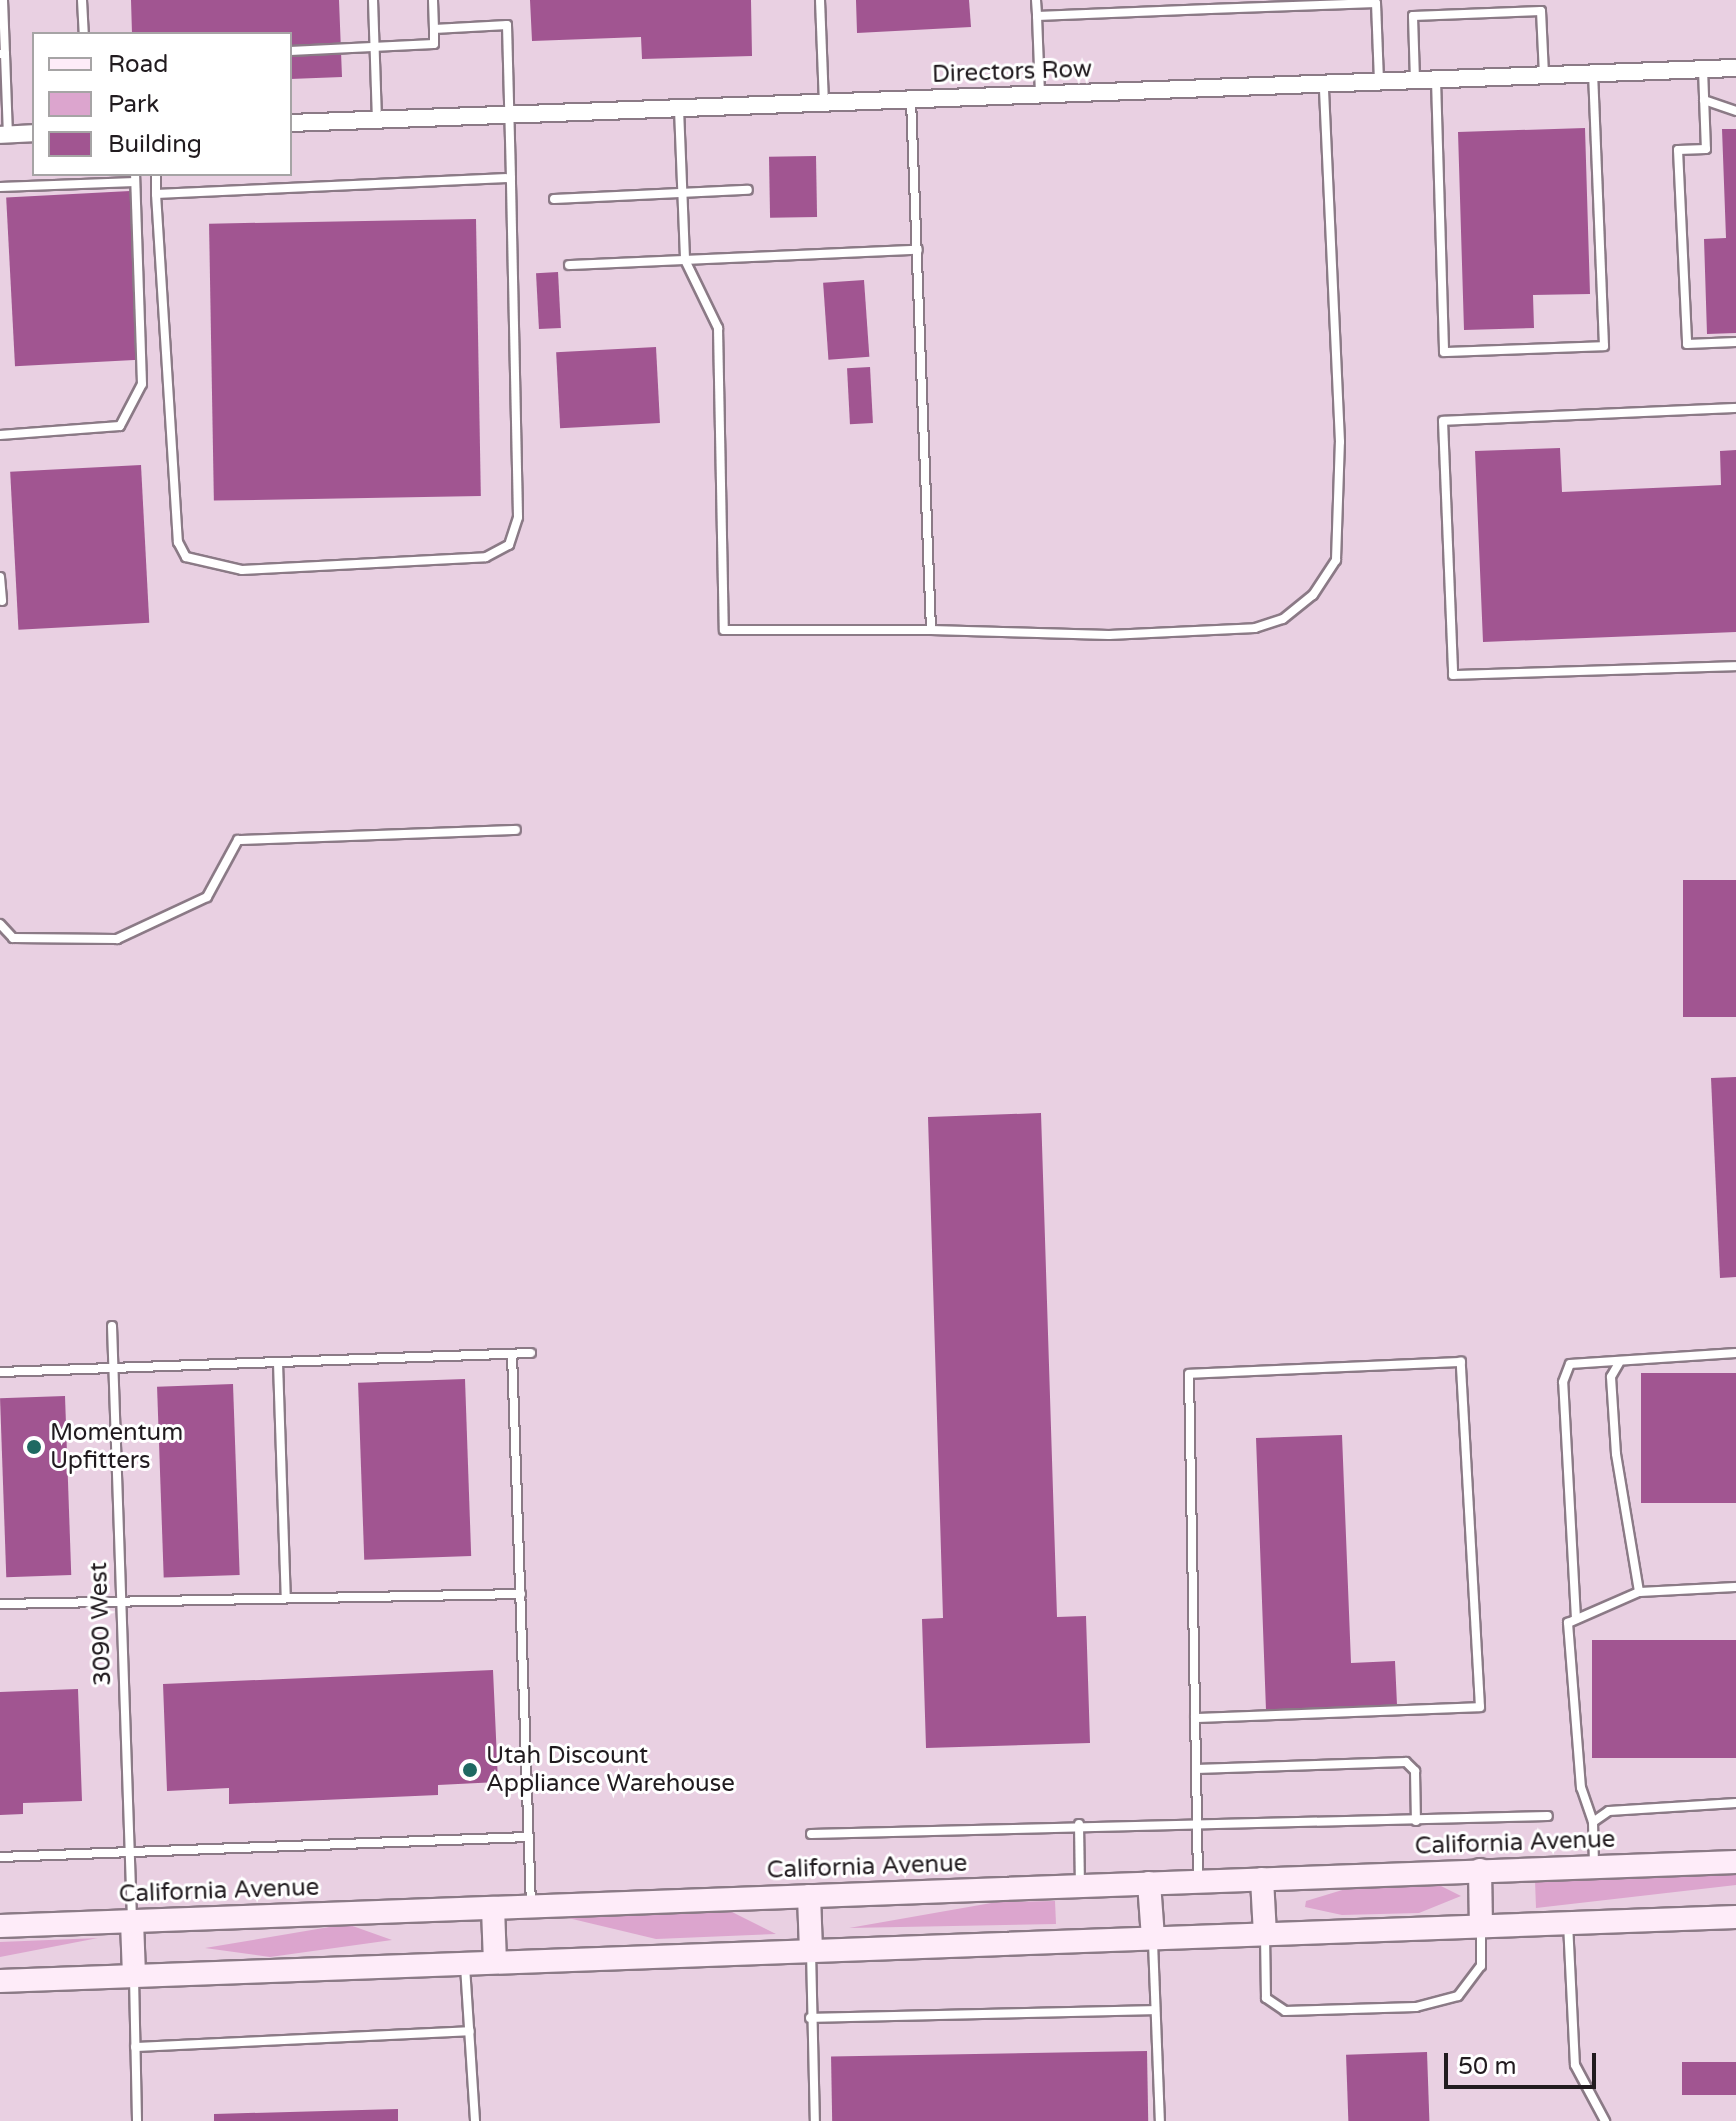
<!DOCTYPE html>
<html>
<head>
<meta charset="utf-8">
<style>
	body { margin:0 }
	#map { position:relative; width:1736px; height:2121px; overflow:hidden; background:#f3e0ed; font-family:"Varela Round",sans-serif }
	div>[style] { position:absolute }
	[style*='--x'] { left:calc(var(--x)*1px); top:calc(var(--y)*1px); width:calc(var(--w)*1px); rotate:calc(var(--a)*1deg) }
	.built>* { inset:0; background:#e9d0e2 }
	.green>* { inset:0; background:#dca5ce }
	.building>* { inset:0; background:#a15591; transform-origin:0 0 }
	.roads { filter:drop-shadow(2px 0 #8b7a86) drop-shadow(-2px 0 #8b7a86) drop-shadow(0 2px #8b7a86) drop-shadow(0 -2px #8b7a86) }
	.lane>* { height:8px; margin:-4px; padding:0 4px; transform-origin:4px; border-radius:4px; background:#fff }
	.street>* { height:16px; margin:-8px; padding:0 8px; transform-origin:8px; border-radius:8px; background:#fff }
	.secondary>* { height:22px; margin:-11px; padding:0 11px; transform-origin:11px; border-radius:11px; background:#feecf9 }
	.dots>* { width:22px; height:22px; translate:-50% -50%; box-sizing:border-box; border:4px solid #fff; border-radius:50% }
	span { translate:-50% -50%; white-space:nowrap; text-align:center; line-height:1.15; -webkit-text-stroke:6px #fff; paint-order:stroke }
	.street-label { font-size:24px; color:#211b1f }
	.poi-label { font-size:24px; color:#211b1f }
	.left { translate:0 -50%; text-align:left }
	.legend { position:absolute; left:32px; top:32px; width:260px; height:144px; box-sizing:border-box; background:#fff; border:2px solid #a6a4a5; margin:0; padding:10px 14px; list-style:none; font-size:24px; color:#211b1f }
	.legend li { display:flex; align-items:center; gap:16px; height:40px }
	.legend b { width:40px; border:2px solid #a6a4a5 }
	.scale { position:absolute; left:1444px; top:2053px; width:152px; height:36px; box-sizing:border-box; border:4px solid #211b1f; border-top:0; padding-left:10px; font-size:24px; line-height:28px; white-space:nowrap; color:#211b1f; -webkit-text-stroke:6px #fff; paint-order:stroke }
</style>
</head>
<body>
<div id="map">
	<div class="built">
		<i style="clip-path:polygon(evenodd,0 0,1736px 0,1736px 2121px,0 2121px,0 0,34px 34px,290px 34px,290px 174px,34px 174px,34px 34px)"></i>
	</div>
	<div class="green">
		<i style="clip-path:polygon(1736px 1873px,1736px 1885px,1536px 1908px,1535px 1880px)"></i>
		<i style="clip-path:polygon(1441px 1886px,1461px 1896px,1419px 1913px,1342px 1915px,1305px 1907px,1306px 1901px,1349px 1888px)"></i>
		<i style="clip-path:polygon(1055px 1901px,1056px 1924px,849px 1928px,997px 1902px)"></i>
		<i style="clip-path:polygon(732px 1912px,776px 1934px,656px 1939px,564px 1917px)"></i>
		<i style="clip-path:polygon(347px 1924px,392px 1940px,270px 1957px,205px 1948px)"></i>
		<i style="clip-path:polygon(98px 1938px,0 1957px,0 1942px)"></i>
	</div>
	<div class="building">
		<i style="clip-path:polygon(131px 0,339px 0,342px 77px,290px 79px,290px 34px,132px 34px)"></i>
		<i style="clip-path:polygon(530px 0,751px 0,752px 56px,642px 59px,641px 37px,532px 41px)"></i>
		<i style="clip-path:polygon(856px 0,969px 0,971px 27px,857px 33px)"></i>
		<i style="clip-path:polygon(1585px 128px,1590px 294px,1533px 295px,1534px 328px,1464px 330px,1458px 132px)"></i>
		<i style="clip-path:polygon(1722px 129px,1736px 129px,1736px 333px,1707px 334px,1704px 239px,1726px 238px)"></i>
		<i style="left:816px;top:156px;width:61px;height:47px;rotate:89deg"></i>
		<i style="left:130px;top:191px;width:169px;height:124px;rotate:87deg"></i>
		<i style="left:476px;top:219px;width:277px;height:267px;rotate:89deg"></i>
		<i style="left:558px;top:272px;width:56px;height:22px;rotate:87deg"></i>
		<i style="left:864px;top:280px;width:77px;height:41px;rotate:86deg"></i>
		<i style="left:656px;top:347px;width:76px;height:100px;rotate:87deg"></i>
		<i style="left:870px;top:367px;width:56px;height:23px;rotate:87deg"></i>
		<i style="clip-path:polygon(1560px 448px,1562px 492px,1721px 485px,1720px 451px,1736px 450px,1736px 632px,1483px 642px,1475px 451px)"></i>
		<i style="left:141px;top:465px;width:158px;height:131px;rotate:87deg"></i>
		<i style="left:1736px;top:880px;width:137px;height:53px;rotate:90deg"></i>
		<i style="clip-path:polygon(1736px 1077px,1736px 1277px,1720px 1278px,1711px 1078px)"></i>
		<i style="clip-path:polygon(1041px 1113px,1057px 1617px,1086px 1616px,1090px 1743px,926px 1748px,922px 1619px,943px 1618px,928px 1117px)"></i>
		<i style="left:1736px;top:1373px;width:130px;height:95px;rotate:90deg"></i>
		<i style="left:465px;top:1379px;width:177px;height:107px;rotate:88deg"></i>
		<i style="left:233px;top:1384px;width:191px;height:76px;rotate:88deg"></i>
		<i style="left:65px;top:1396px;width:179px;height:65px;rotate:88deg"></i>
		<i style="clip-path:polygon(1342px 1435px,1351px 1663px,1395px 1661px,1397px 1705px,1266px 1710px,1256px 1438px)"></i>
		<i style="left:1736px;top:1640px;width:118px;height:144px;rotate:90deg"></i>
		<i style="clip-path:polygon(493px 1670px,498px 1782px,438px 1785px,438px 1795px,229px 1804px,229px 1788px,167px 1791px,163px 1684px)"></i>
		<i style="clip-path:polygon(78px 1689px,82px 1801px,23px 1803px,23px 1814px,0 1815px,0 1692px)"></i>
		<i style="left:1147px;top:2051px;width:70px;height:316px;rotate:89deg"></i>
		<i style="left:1427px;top:2052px;width:69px;height:81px;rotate:88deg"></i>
		<i style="left:1736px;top:2062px;width:33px;height:54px;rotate:90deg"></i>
		<i style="clip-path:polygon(398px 2109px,398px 2121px,214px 2121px,214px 2114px)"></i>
	</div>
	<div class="roads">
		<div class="lane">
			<i style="--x:3;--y:0;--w:54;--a:87.9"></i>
			<i style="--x:82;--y:0;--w:34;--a:87"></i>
			<i style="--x:373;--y:0;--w:119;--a:88.1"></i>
			<i style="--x:820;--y:0;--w:102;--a:87.8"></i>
			<i style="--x:1036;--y:0;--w:16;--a:86"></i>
			<i style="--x:290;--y:51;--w:144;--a:-2.8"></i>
			<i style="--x:434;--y:44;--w:15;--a:-90"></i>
			<i style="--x:0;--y:54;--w:5;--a:0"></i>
			<i style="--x:5;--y:54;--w:80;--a:87.9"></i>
			<i style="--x:1703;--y:69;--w:80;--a:87.9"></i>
			<i style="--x:1706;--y:149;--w:28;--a:178"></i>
			<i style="--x:1678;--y:150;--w:194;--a:87.3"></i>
			<i style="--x:1687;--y:344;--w:49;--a:-2.3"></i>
			<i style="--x:1415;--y:80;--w:64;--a:-91.8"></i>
			<i style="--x:1413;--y:16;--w:128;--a:-2.2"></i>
			<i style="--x:1541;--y:11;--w:64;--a:87.3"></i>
			<i style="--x:1436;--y:80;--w:272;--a:88.3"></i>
			<i style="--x:1444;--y:352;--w:160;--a:-2.1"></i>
			<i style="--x:1604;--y:346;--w:272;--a:-92.3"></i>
			<i style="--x:1040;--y:94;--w:78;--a:-92.2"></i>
			<i style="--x:1037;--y:16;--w:173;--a:-2.3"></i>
			<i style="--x:1210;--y:9;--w:166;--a:-2.1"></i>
			<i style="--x:1376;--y:3;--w:79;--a:87.8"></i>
			<i style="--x:911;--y:100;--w:530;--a:87.84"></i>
			<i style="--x:931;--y:630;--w:178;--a:1.6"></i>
			<i style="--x:1109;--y:635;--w:146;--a:-2.7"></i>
			<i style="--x:1255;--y:628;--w:29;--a:-18"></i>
			<i style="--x:1283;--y:619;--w:38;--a:-39"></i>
			<i style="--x:1313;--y:595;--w:42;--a:-56.7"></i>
			<i style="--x:1336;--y:560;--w:118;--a:-88.1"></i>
			<i style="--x:1340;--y:442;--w:358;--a:-92.6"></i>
			<i style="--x:1704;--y:100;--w:34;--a:19"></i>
			<i style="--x:679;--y:109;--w:151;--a:87.7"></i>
			<i style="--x:685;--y:260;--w:76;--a:64.1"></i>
			<i style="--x:718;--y:328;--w:302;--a:88.9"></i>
			<i style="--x:724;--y:630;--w:207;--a:0"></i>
			<i style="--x:156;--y:174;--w:20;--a:90"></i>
			<i style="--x:156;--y:194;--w:355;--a:-2.6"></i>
			<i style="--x:511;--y:178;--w:153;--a:-91.5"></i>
			<i style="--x:507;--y:25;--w:73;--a:176.9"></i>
			<i style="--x:434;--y:29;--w:29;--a:-92"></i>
			<i style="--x:0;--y:187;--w:135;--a:-2.1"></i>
			<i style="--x:156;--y:194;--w:349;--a:86.4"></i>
			<i style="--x:178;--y:542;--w:17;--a:62"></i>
			<i style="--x:186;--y:557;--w:57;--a:13.1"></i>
			<i style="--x:242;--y:570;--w:244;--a:-3"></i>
			<i style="--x:486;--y:557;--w:26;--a:-28"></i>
			<i style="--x:509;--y:545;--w:29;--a:-72"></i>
			<i style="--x:518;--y:517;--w:339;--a:-91.2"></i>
			<i style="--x:554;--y:199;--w:194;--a:-2.7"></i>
			<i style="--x:569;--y:265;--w:349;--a:-2.5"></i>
			<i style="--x:1736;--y:408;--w:293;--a:177.5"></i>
			<i style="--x:1443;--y:421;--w:254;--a:87.7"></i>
			<i style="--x:1453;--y:675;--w:283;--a:-1.8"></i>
			<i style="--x:0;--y:435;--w:120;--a:-4.3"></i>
			<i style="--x:120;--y:426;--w:47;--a:-62.4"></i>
			<i style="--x:142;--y:384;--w:210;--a:-91.9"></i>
			<i style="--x:0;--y:577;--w:24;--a:85"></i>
			<i style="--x:0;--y:924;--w:19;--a:47"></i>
			<i style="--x:13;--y:938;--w:104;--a:0.6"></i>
			<i style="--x:117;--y:939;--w:99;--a:-25"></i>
			<i style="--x:207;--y:897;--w:65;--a:-61.5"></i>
			<i style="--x:238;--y:840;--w:278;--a:-2.1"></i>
			<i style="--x:112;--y:1326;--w:594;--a:88.07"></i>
			<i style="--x:512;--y:1354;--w:551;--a:88.03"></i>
			<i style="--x:278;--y:1363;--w:235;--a:88.1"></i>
			<i style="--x:1619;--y:1363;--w:16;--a:120"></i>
			<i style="--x:1611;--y:1377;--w:77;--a:86.3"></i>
			<i style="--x:1616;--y:1454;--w:140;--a:80.5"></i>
			<i style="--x:0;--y:1372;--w:531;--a:-2.05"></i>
			<i style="--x:0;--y:1604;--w:521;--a:-1.1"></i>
			<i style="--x:1576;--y:1619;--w:237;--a:-93.1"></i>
			<i style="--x:1563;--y:1382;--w:19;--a:-69"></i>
			<i style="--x:1570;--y:1364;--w:166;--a:-3.8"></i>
			<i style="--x:1195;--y:1718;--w:285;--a:-2.2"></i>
			<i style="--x:1480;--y:1707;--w:346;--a:-93.2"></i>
			<i style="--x:1461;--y:1362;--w:272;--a:177.5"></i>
			<i style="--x:1189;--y:1374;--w:506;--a:88.98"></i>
			<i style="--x:1196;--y:1769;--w:210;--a:-1.9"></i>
			<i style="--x:1406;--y:1762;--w:13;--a:45"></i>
			<i style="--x:1415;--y:1771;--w:50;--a:88.9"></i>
			<i style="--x:1593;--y:1822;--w:36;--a:-109"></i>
			<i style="--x:1581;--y:1788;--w:166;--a:-94.5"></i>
			<i style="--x:1568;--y:1623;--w:77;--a:-23.6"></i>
			<i style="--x:1639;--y:1592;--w:97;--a:-3"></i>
			<i style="--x:1079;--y:1824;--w:61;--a:89.1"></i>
			<i style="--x:811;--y:1834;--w:737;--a:-1.4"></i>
			<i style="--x:0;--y:1857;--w:529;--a:-2.17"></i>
			<i style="--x:1594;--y:1866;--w:44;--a:-91.3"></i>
			<i style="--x:1593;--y:1822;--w:19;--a:-35"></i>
			<i style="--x:1609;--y:1811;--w:127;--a:-3.6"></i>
			<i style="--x:1568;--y:1923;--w:142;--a:87.2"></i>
			<i style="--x:1575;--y:2065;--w:64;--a:61.8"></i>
			<i style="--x:1265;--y:1935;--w:63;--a:89.1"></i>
			<i style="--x:1266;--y:1998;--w:23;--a:34"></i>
			<i style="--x:1285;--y:2011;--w:131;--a:-1.7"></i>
			<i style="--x:1416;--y:2007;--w:43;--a:-14.7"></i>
			<i style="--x:1458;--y:1996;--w:38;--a:-53"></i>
			<i style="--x:1481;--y:1966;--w:36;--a:-90"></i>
			<i style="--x:1153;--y:1942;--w:179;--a:87.8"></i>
			<i style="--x:811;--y:1951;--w:170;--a:88.7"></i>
			<i style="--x:465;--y:1966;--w:155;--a:86.3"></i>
			<i style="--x:134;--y:1977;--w:144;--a:88.8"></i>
			<i style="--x:810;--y:2018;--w:345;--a:-1.3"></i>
			<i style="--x:135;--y:2047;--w:335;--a:-2.7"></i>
		</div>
		<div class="street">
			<i style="--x:290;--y:123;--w:1447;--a:-2.18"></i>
			<i style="--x:0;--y:135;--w:34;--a:-3"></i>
		</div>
		<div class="secondary">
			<i style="--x:1480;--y:1870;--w:55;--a:89"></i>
			<i style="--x:1262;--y:1879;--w:55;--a:86.9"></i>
			<i style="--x:1149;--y:1883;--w:55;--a:85.8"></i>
			<i style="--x:809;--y:1896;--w:54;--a:87.9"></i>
			<i style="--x:493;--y:1908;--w:54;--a:87.9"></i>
			<i style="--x:132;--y:1921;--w:55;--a:87.9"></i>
			<i style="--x:0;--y:1926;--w:1737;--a:-2.11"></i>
			<i style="--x:0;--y:1981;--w:1737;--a:-2.11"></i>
		</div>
	</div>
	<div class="dots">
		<i style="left:34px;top:1447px;background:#1f6962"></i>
		<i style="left:470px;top:1770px;background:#1f6962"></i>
	</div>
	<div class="street-label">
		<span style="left:1012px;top:72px;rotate:-2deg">Directors Row</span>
		<span style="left:101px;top:1624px;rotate:-92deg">3090 West</span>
		<span style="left:1515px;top:1843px;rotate:-2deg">California Avenue</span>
		<span style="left:867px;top:1867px;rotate:-2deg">California Avenue</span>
		<span style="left:219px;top:1891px;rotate:-2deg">California Avenue</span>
	</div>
	<div class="poi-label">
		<span class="left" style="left:50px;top:1447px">Momentum<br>Upfitters</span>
		<span class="left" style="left:486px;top:1770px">Utah Discount<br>Appliance Warehouse</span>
	</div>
	<ul class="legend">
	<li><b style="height:10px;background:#feecf9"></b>Road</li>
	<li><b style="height:22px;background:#dca5ce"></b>Park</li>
	<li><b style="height:22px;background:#a15591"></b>Building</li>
	</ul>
	<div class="scale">50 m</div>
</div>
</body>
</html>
